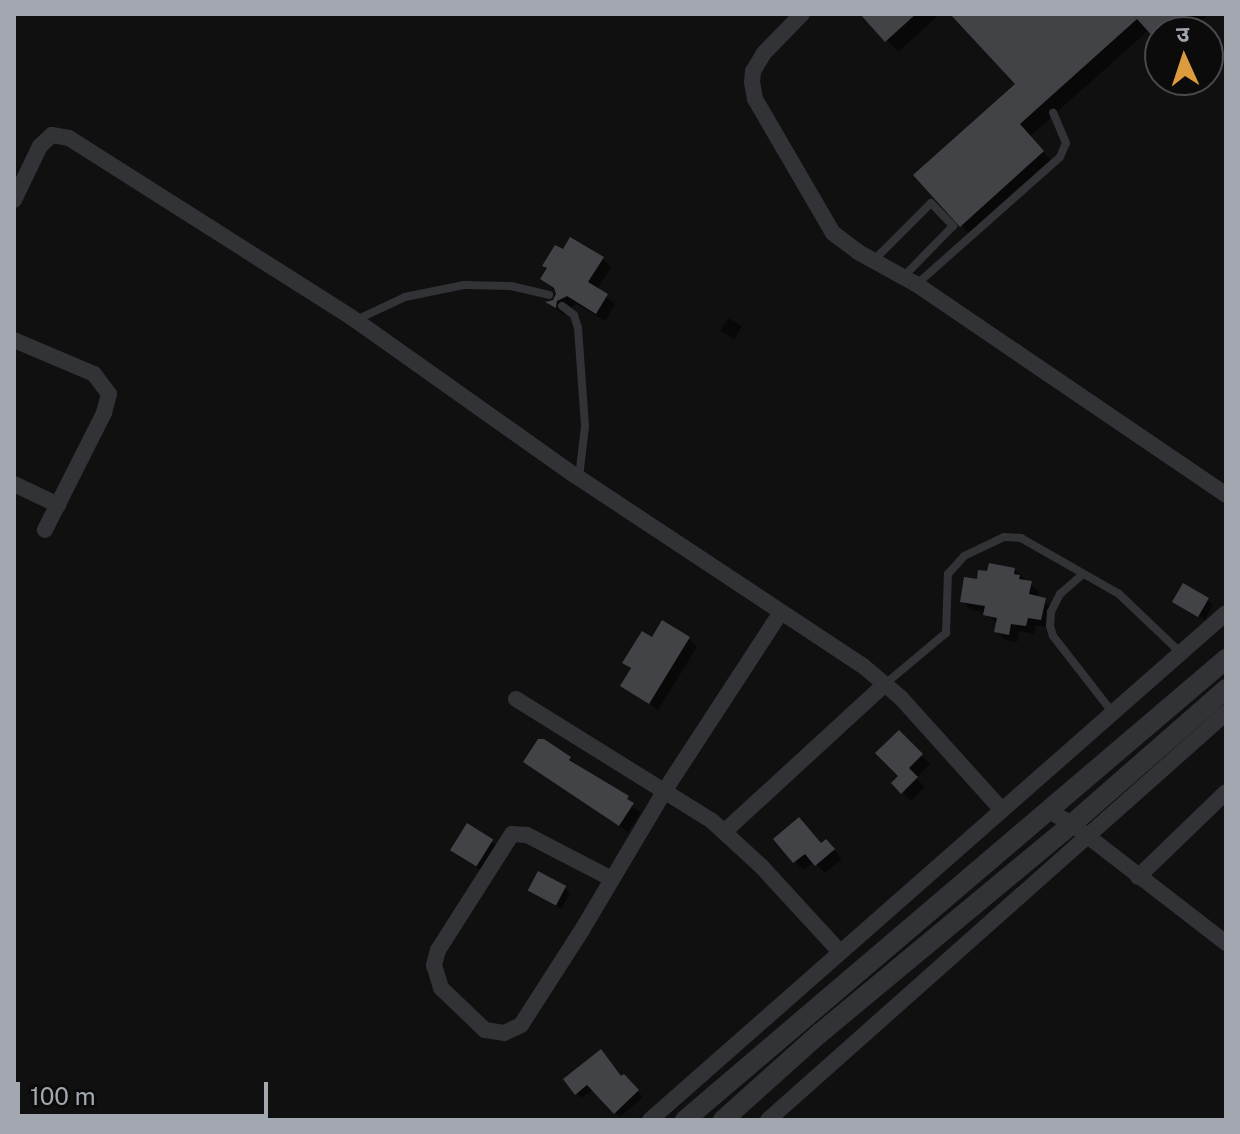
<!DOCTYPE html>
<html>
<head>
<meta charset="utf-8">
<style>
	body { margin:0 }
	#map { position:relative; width:1240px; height:1134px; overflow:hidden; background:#101011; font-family:"Public Sans","Noto Sans Devanagari",sans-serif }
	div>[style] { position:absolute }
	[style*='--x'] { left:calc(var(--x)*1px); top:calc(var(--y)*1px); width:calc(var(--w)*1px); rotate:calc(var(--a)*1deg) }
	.shadow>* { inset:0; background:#0007; transform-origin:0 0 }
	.building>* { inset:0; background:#424346; transform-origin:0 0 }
	.service>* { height:8px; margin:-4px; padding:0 4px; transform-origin:4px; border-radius:4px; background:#323336 }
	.minor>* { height:16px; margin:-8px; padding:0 8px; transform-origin:8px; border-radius:8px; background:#323336 }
	.tertiary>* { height:20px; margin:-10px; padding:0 10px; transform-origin:10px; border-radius:10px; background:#323336 }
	span { translate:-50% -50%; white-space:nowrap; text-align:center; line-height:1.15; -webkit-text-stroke:6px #0b0b0c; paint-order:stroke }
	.frame { position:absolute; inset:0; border:16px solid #a3a8b0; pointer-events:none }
	.north { position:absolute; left:1144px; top:16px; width:80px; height:80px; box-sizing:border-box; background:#0b0b0c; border:2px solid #484a4e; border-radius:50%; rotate:357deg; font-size:22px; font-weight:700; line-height:32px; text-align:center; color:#a3a8b0 }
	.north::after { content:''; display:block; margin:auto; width:28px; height:36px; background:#dc9b3d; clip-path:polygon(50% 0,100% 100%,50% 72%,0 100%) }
	.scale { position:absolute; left:16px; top:1082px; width:252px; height:36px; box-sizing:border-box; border:4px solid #a3a8b0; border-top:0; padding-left:10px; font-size:24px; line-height:28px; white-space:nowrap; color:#a3a8b0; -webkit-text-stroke:6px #0b0b0c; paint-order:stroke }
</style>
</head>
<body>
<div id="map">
	<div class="shadow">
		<i style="clip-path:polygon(862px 14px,940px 14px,898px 52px)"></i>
		<i style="clip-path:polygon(953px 14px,1209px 14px,1189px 32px,1160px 32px,1160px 41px,1149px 30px,1030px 136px,1054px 164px,973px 237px,961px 225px,1018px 84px)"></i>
		<i style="clip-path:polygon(603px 259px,611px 267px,597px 290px,615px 304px,605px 321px,577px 304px,565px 310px,564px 315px,549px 303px,557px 301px,555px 291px,542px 279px)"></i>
		<i style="left:728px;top:318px;width:16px;height:15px;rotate:30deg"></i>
		<i style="clip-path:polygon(1014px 569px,1039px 592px,1038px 598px,1053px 608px,1050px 628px,1036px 625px,1034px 634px,1019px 631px,1017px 642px,1005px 640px,997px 632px,998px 624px,985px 612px,971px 610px,962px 601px,978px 581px)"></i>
		<i style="clip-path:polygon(1208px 600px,1213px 605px,1205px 620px,1175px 601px)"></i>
		<i style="clip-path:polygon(688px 638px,697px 647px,658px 710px,623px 686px,632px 670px,625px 663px)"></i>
		<i style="clip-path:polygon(899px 732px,930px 764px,916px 778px,925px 787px,911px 801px,894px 783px,901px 776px)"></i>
		<i style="clip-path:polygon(539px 742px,570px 759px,641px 813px,628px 832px,525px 762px)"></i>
		<i style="clip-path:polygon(468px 825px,497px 846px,480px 870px,457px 855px)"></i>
		<i style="clip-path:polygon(776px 839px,821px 845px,826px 841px,842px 859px,825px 873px,814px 862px,803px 870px)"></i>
		<i style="clip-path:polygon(565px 888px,570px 893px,561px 909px,530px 890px)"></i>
		<i style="clip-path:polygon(624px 1076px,643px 1097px,620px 1117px,594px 1089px,581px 1098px,565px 1079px)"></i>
	</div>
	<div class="building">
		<i style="clip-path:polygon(860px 14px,916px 14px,885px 42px)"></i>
		<i style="clip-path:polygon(950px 14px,1185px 14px,1165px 32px,1160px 32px,1156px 40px,1137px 19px,1020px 124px,1044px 151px,960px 227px,913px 175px,1015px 84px)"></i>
		<i style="clip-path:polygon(570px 237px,604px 257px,588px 282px,608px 294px,596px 314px,567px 296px,557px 301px,556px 308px,545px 302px,553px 300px,556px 294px,554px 288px,540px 279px,547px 268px,542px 266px,555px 245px,563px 249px)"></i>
		<i style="clip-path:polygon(989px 563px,1015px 568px,1014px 574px,1020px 575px,1019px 579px,1032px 581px,1029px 594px,1046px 598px,1041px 620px,1028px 618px,1026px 626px,1011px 624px,1009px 635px,994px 632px,997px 618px,983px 615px,985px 606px,960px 602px,964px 577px,977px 579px,978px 570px,987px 571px)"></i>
		<i style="left:1183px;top:583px;width:30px;height:22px;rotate:30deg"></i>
		<i style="clip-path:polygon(662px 620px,690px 637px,649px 704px,620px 686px,631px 668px,622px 663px,642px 631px,652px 637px)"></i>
		<i style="clip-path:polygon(899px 730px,923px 754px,909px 768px,918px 777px,901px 794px,891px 783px,898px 776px,875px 753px)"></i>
		<i style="clip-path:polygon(538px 739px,544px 739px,571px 757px,569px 760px,629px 796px,627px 799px,634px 803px,619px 826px,523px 762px)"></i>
		<i style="clip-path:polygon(799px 817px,821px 843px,826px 839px,835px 849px,815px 866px,805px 854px,793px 863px,773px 839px)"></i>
		<i style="left:467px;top:823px;width:31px;height:32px;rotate:32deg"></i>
		<i style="left:538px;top:871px;width:32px;height:22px;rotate:28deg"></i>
		<i style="clip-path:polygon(601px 1049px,621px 1076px,624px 1074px,639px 1090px,614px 1114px,587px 1085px,575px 1095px,563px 1079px)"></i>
	</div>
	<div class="service">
		<i style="--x:875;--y:259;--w:79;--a:-45"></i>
		<i style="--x:931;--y:203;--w:32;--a:46"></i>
		<i style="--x:953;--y:226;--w:71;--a:134.4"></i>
		<i style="--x:917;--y:284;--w:191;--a:-41.6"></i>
		<i style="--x:1060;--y:157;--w:15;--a:-67"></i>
		<i style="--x:1066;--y:143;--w:33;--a:-113"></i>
		<i style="--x:562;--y:306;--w:15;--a:37"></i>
		<i style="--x:574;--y:315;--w:14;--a:73"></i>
		<i style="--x:578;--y:328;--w:98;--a:85.9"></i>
		<i style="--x:585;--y:426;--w:52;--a:96.6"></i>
		<i style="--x:356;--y:320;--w:54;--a:-25.1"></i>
		<i style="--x:405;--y:297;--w:60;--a:-11.5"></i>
		<i style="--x:464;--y:285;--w:47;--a:1.2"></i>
		<i style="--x:511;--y:286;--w:39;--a:13"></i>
		<i style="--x:1083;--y:574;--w:30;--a:139"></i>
		<i style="--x:1060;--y:594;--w:20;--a:117"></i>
		<i style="--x:1051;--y:612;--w:14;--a:94"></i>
		<i style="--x:1050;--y:626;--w:10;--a:73"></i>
		<i style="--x:1053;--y:636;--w:98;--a:52.1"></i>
		<i style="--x:885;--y:684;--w:80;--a:-39.9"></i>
		<i style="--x:946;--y:633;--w:59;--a:-88.1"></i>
		<i style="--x:948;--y:574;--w:24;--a:-48"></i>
		<i style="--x:964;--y:556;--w:44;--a:-25.4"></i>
		<i style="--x:1004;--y:537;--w:17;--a:3"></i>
		<i style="--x:1021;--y:538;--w:113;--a:29.7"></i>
		<i style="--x:1119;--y:594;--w:86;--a:43.6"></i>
	</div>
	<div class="minor">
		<i style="--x:802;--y:14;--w:54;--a:134.3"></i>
		<i style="--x:764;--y:53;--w:21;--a:121"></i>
		<i style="--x:753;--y:71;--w:11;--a:95"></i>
		<i style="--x:752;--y:82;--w:17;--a:80"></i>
		<i style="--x:755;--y:99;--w:155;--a:59.8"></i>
		<i style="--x:833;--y:233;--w:31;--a:37"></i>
		<i style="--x:858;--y:252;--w:66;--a:28.9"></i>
		<i style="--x:916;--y:284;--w:375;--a:34.2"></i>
		<i style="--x:14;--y:200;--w:60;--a:-64.3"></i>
		<i style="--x:40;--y:146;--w:16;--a:-43"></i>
		<i style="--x:52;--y:135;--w:17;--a:10"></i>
		<i style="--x:69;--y:138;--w:334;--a:32.4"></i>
		<i style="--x:351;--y:317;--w:272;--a:35.3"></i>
		<i style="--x:573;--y:474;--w:346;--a:33.5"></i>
		<i style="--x:862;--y:665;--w:51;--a:40.2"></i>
		<i style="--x:901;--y:698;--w:151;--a:48"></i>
		<i style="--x:14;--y:340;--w:87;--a:23"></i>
		<i style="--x:94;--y:374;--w:25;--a:53"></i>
		<i style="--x:109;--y:394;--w:20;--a:105"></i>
		<i style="--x:104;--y:413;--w:131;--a:116.8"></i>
		<i style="--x:14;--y:484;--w:49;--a:25.5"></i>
		<i style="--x:516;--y:699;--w:231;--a:31.9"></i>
		<i style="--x:712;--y:821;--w:67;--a:42.6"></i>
		<i style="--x:761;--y:866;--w:117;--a:47.4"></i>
		<i style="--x:1047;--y:810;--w:29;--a:29"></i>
		<i style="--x:1072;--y:824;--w:195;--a:37.7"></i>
		<i style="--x:724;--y:832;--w:219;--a:-42.6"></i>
		<i style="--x:1138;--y:877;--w:122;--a:-44"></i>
		<i style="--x:612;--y:879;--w:96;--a:-152.6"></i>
		<i style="--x:527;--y:835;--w:15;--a:-176"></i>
		<i style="--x:512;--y:834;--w:138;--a:122.5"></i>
		<i style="--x:438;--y:950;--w:16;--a:105"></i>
		<i style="--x:434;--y:965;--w:24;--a:73"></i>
		<i style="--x:441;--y:988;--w:61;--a:43.7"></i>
		<i style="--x:485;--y:1030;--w:19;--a:9"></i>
		<i style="--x:504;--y:1033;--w:19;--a:-25"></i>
		<i style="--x:521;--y:1025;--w:113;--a:-57.3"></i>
		<i style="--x:582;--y:930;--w:163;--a:-59.3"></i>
		<i style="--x:665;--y:790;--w:212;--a:-56.9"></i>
		<i style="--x:650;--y:1120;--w:767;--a:-41.35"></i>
		<i style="--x:768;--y:1120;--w:613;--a:-41.63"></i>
	</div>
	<div class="tertiary">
		<i style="--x:685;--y:1120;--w:711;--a:-40.44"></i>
		<i style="--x:723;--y:1120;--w:129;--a:-41.9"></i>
		<i style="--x:819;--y:1034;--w:329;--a:-39.7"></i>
		<i style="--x:1072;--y:824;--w:205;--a:-41.2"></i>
	</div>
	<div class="frame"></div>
	<div class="north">उ</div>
	<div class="scale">100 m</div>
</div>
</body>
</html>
